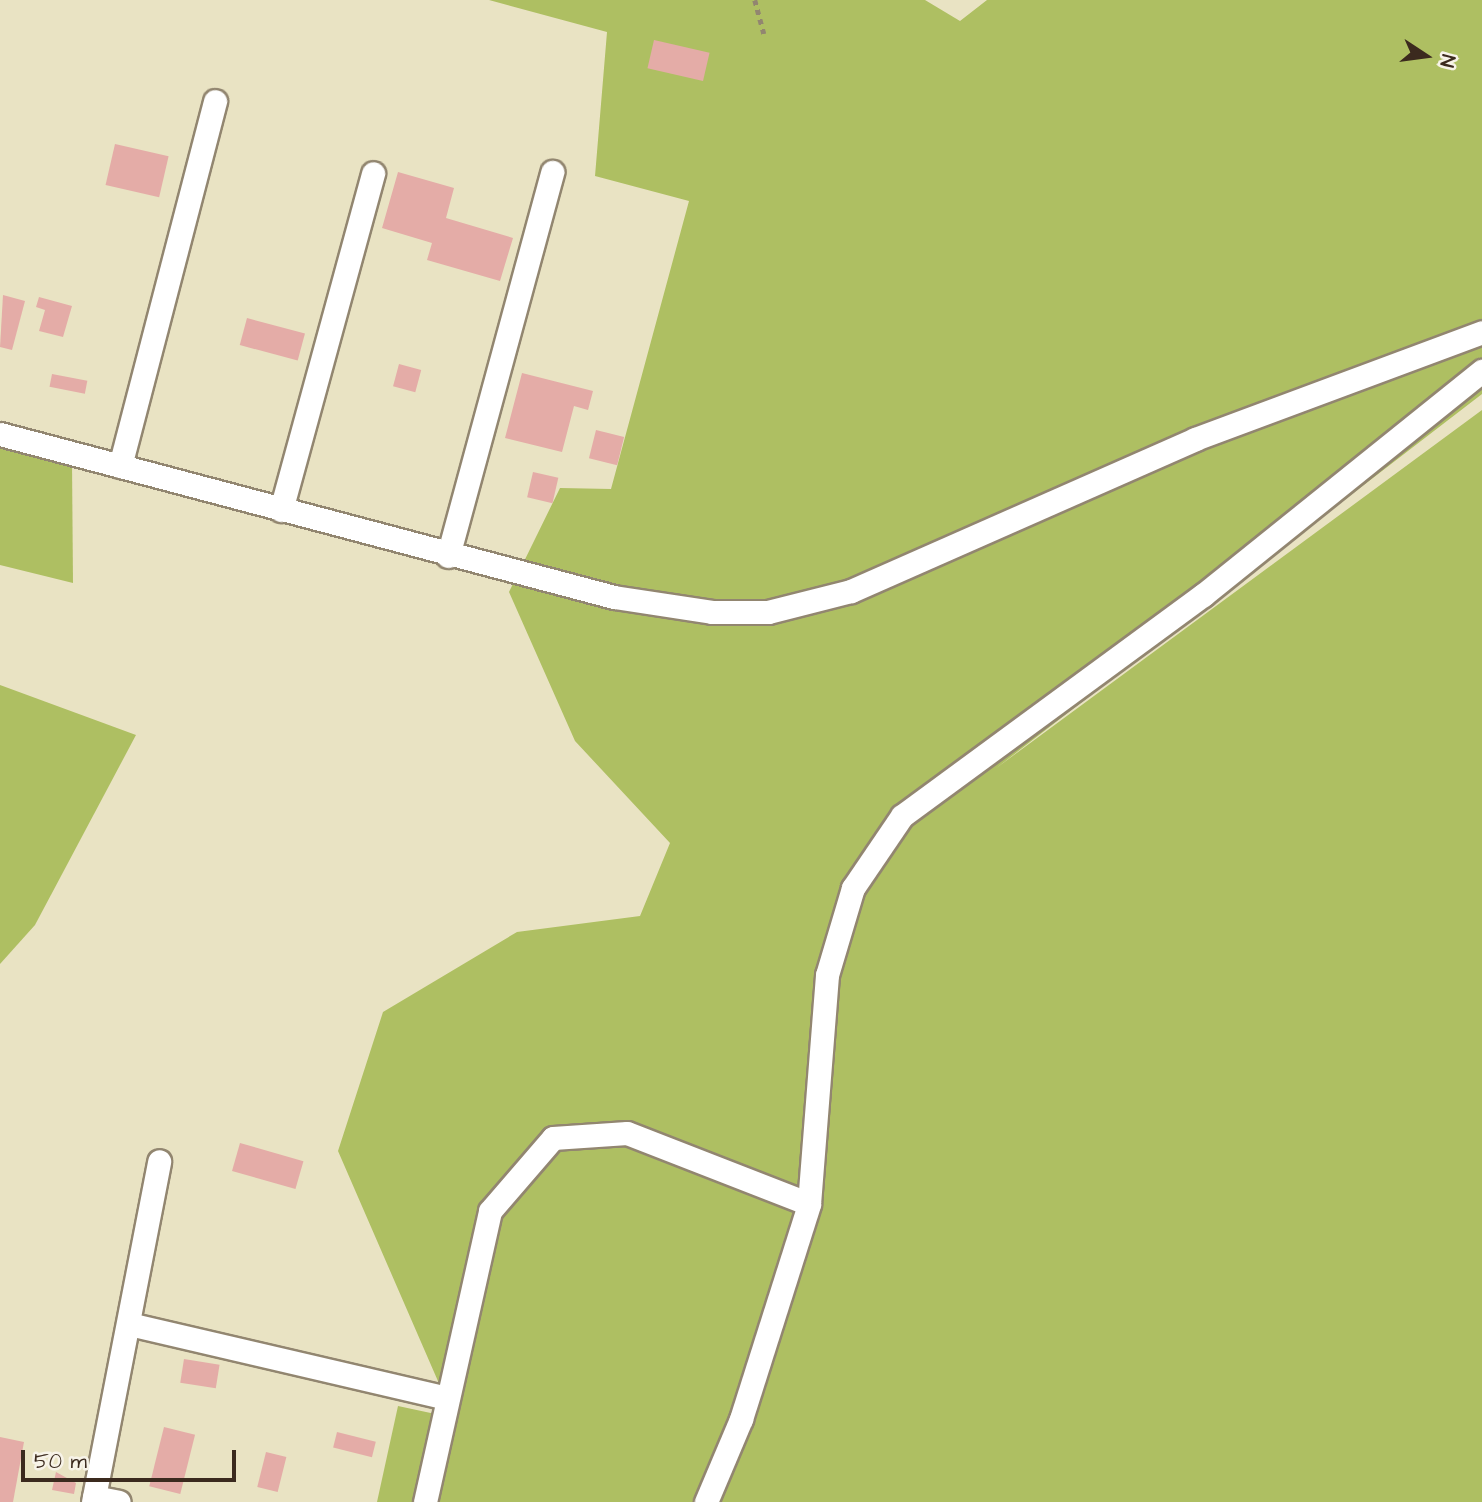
<!DOCTYPE html>
<html>
<head>
<meta charset="utf-8">
<style>
	body { margin:0 }
	#map { position:relative; width:1482px; height:1502px; overflow:hidden; background:#e9e3c3; font-family:"Architects Daughter",sans-serif }
	div>[style] { position:absolute }
	[style*='--x'] { left:calc(var(--x)*1px); top:calc(var(--y)*1px); width:calc(var(--w)*1px); rotate:calc(var(--a)*1deg) }
	.green>* { inset:0; background:#aebf62 }
	.building>* { inset:0; background:#e4aca7; transform-origin:0 0 }
	.path>* { height:4.5px; margin-top:-2.25px; transform-origin:0; background:repeating-linear-gradient(90deg,#928670 0 5px,transparent 0 10px) }
	.roads { filter:drop-shadow(2px 0 #928670) drop-shadow(-2px 0 #928670) drop-shadow(0 2px #928670) drop-shadow(0 -2px #928670) }
	.minor>* { height:23px; margin:-11.5px; padding:0 11.5px; transform-origin:11.5px; border-radius:11.5px; background:#fff }
	span { translate:-50% -50%; white-space:nowrap; text-align:center; line-height:1.15; -webkit-text-stroke:7px #f7f3e8; paint-order:stroke }
	.north { position:absolute; left:1391px; top:21px; width:70px; height:70px; -webkit-text-stroke:5px #f7f3e8; paint-order:stroke; rotate:103deg; font-size:19px; font-weight:700; line-height:28px; text-align:center; color:#3b2a1e }
	.north::after { content:''; display:block; margin:auto; width:24px; height:32px; background:#3b2a1e; clip-path:polygon(50% 0,100% 100%,50% 72%,0 100%) }
	.scale { position:absolute; left:21px; top:1450px; width:215px; height:32px; box-sizing:border-box; border:4px solid #3b2a1e; border-top:0; padding-left:9px; font-size:21px; line-height:24px; white-space:nowrap; color:#3b2a1e; -webkit-text-stroke:5px #f7f3e8; paint-order:stroke }
</style>
</head>
<body>
<div id="map">
	<div class="green">
		<i style="clip-path:polygon(489px 0,925px 0,960px 21px,987px 0,1482px 0,1482px 394px,995px 769px,1482px 410px,1482px 1502px,377px 1502px,398px 1406px,454px 1418px,338px 1151px,383px 1012px,517px 932px,640px 916px,670px 843px,575px 741px,509px 592px,560px 488px,611px 489px,689px 201px,595px 176px,607px 32px)"></i>
		<i style="clip-path:polygon(0 429px,72px 462px,73px 583px,0 565px)"></i>
		<i style="clip-path:polygon(0 685px,136px 735px,35px 925px,0 964px)"></i>
	</div>
	<div class="building">
		<i style="left:654px;top:40px;width:57px;height:29px;rotate:13deg"></i>
		<i style="left:115px;top:144px;width:55px;height:42px;rotate:13deg"></i>
		<i style="clip-path:polygon(398px 172px,454px 188px,446px 218px,513px 238px,500px 281px,427px 260px,432px 243px,382px 228px)"></i>
		<i style="clip-path:polygon(3px 295px,25px 301px,12px 350px,0 347px)"></i>
		<i style="clip-path:polygon(39px 297px,72px 306px,63px 337px,39px 331px,45px 310px,36px 307px)"></i>
		<i style="left:247px;top:318px;width:60px;height:28px;rotate:15deg"></i>
		<i style="left:399px;top:364px;width:23px;height:23px;rotate:15deg"></i>
		<i style="clip-path:polygon(522px 373px,593px 391px,588px 410px,574px 406px,562px 452px,505px 438px)"></i>
		<i style="left:52px;top:374px;width:36px;height:13px;rotate:11deg"></i>
		<i style="left:596px;top:430px;width:29px;height:29px;rotate:14deg"></i>
		<i style="left:533px;top:472px;width:26px;height:26px;rotate:13deg"></i>
		<i style="left:240px;top:1143px;width:66px;height:29px;rotate:16deg"></i>
		<i style="left:184px;top:1359px;width:36px;height:24px;rotate:9deg"></i>
		<i style="left:164px;top:1427px;width:32px;height:61px;rotate:14deg"></i>
		<i style="left:337px;top:1432px;width:40px;height:16px;rotate:14deg"></i>
		<i style="clip-path:polygon(0 1437px,24px 1442px,13px 1502px,0 1502px)"></i>
		<i style="left:266px;top:1452px;width:21px;height:36px;rotate:14deg"></i>
		<i style="clip-path:polygon(56px 1472px,76px 1483px,74px 1494px,52px 1490px)"></i>
	</div>
	<div class="path">
		<i style="--x:755;--y:0;--w:35;--a:75"></i>
	</div>
	<div class="roads">
		<div class="minor">
			<i style="--x:0;--y:434;--w:635;--a:14.87"></i>
			<i style="--x:614;--y:597;--w:99;--a:8.7"></i>
			<i style="--x:712;--y:612;--w:56;--a:0"></i>
			<i style="--x:768;--y:612;--w:86;--a:-14.2"></i>
			<i style="--x:851;--y:591;--w:376;--a:-23.8"></i>
			<i style="--x:1195;--y:439;--w:306;--a:-20.4"></i>
			<i style="--x:120;--y:466;--w:377;--a:-75.4"></i>
			<i style="--x:281;--y:510;--w:349;--a:-74.7"></i>
			<i style="--x:448;--y:556;--w:398;--a:-74.8"></i>
			<i style="--x:129;--y:1324;--w:327;--a:13.1"></i>
			<i style="--x:94;--y:1497;--w:25;--a:11"></i>
			<i style="--x:93;--y:1502;--w:347;--a:-79"></i>
			<i style="--x:425;--y:1502;--w:298;--a:-77.4"></i>
			<i style="--x:490;--y:1211;--w:96;--a:-49.2"></i>
			<i style="--x:553;--y:1138;--w:74;--a:-3.9"></i>
			<i style="--x:627;--y:1133;--w:195;--a:21.3"></i>
			<i style="--x:706;--y:1502;--w:90;--a:-67.1"></i>
			<i style="--x:741;--y:1419;--w:225;--a:-72.4"></i>
			<i style="--x:809;--y:1204;--w:230;--a:-85.5"></i>
			<i style="--x:827;--y:975;--w:91;--a:-73.4"></i>
			<i style="--x:853;--y:888;--w:87;--a:-55.8"></i>
			<i style="--x:902;--y:816;--w:373;--a:-36.3"></i>
			<i style="--x:1203;--y:595;--w:358;--a:-38.8"></i>
		</div>
	</div>
	<div class="north">N</div>
	<div class="scale">50 m</div>
</div>
</body>
</html>
